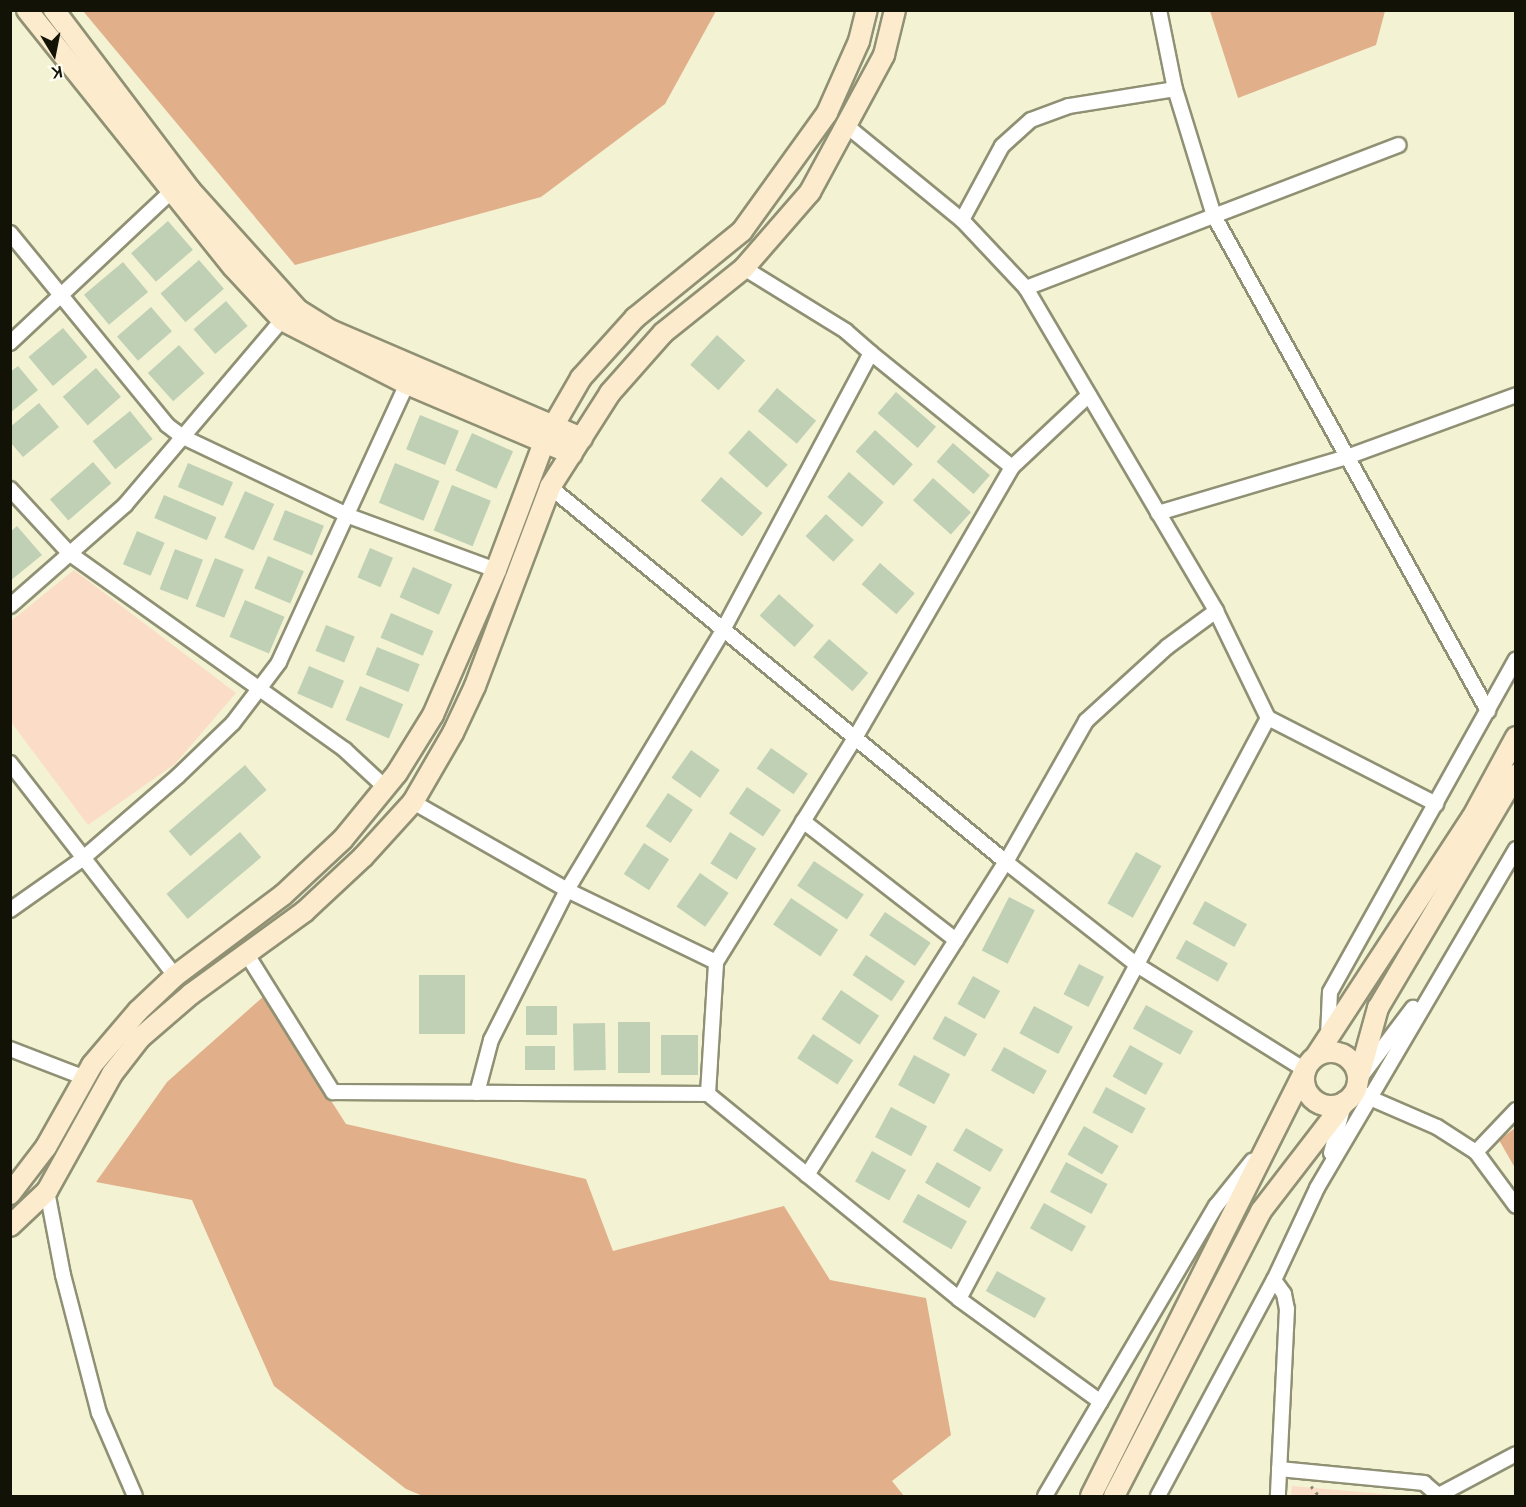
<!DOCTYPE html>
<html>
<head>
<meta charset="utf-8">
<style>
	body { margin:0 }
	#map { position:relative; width:1526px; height:1507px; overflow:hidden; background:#f3f3d4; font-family:Raleway,sans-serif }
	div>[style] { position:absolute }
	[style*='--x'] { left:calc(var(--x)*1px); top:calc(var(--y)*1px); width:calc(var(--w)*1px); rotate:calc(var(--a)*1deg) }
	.green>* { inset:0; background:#fbdcc6 }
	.forest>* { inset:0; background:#e1b08b }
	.building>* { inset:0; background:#c0d0b5; transform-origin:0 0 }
	.path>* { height:3px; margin-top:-1.5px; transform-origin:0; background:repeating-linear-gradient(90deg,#8b8b75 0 3px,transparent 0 7.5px) }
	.roads { filter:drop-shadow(2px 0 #909074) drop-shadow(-2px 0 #909074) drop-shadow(0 2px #909074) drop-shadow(0 -2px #909074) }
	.street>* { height:14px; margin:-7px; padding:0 7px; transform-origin:7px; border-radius:7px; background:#fff }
	.secondary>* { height:20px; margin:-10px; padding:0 10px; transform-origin:10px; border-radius:10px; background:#fceccd }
	.secondary>.ring { margin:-10px; padding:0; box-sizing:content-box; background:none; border:20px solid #fceccd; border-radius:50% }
	span { translate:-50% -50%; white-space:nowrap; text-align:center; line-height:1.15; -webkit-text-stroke:4.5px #fffff3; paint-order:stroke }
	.frame { position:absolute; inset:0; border:12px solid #121207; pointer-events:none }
	.north { position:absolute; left:24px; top:24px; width:60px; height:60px; -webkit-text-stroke:4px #fffff3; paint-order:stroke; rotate:170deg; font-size:16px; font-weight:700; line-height:24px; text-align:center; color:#121207 }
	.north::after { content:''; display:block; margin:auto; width:21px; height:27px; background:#121207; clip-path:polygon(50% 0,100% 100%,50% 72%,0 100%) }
</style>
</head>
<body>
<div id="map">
	<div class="green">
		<i style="clip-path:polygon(74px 570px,236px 693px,175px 764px,88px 825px,11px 722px,11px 621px)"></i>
		<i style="clip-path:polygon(1292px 1486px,1406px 1496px,1291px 1496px)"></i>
	</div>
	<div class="forest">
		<i style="clip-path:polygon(83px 11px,716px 11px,665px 104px,541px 197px,295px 265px)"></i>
		<i style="clip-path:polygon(1210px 11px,1210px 10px,1385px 11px,1376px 45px,1238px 98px)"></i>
		<i style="clip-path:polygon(264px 996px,346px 1124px,586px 1179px,613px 1251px,784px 1206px,830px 1280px,926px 1298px,951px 1435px,892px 1481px,904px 1496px,423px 1496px,406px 1489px,274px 1386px,192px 1200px,96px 1182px,167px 1082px)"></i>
		<i style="clip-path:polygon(1515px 1128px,1515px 1168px,1499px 1140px)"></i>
	</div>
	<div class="building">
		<i style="left:168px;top:221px;width:38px;height:49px;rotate:49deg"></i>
		<i style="left:199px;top:260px;width:38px;height:51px;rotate:49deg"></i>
		<i style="left:123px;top:262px;width:39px;height:51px;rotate:50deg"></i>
		<i style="left:226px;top:301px;width:33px;height:43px;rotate:49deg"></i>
		<i style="left:151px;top:307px;width:32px;height:45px;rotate:49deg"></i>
		<i style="left:63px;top:328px;width:38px;height:45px;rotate:50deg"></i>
		<i style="left:717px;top:335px;width:38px;height:40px;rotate:42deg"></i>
		<i style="left:179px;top:345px;width:38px;height:42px;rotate:48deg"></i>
		<i style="clip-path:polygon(18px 366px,38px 390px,10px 413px,10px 372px)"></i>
		<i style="left:96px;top:368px;width:38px;height:44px;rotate:49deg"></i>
		<i style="left:777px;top:388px;width:51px;height:30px;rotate:40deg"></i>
		<i style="left:896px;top:392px;width:53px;height:28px;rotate:41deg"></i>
		<i style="clip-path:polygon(39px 403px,59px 427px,23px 457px,10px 442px,10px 427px)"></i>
		<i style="left:130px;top:411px;width:36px;height:48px;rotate:51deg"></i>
		<i style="left:420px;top:415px;width:42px;height:37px;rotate:22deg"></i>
		<i style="left:749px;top:430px;width:52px;height:31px;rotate:42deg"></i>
		<i style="left:875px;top:430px;width:51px;height:29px;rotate:42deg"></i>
		<i style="left:472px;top:433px;width:45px;height:41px;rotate:24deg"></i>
		<i style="left:953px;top:443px;width:49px;height:25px;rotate:41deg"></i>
		<i style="left:93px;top:462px;width:28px;height:57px;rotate:49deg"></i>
		<i style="left:188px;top:463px;width:49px;height:26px;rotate:23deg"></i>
		<i style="left:395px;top:463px;width:48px;height:43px;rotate:22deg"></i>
		<i style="left:849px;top:472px;width:46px;height:33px;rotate:41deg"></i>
		<i style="left:721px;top:477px;width:55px;height:31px;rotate:41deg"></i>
		<i style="left:933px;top:478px;width:51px;height:30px;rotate:42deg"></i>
		<i style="left:452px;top:485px;width:42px;height:49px;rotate:22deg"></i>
		<i style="left:245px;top:491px;width:32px;height:51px;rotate:24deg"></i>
		<i style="left:164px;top:495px;width:57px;height:25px;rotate:23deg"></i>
		<i style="left:285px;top:510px;width:42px;height:32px;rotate:22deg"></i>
		<i style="left:826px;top:514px;width:38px;height:30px;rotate:43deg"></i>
		<i style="clip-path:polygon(17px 526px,42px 555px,10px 581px,10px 532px)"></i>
		<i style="left:137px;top:531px;width:30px;height:36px;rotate:23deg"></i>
		<i style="left:370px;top:548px;width:25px;height:32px;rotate:23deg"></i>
		<i style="left:175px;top:549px;width:30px;height:43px;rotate:21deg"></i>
		<i style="left:268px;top:556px;width:39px;height:35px;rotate:23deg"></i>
		<i style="left:215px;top:558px;width:31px;height:52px;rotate:22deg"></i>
		<i style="left:880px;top:563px;width:46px;height:28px;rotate:41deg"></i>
		<i style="left:413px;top:567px;width:43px;height:33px;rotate:24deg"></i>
		<i style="left:779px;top:594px;width:47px;height:29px;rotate:42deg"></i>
		<i style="left:245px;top:600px;width:43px;height:40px;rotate:23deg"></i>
		<i style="left:391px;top:613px;width:46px;height:27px;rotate:23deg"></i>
		<i style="left:326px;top:625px;width:31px;height:28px;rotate:22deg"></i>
		<i style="left:829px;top:639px;width:52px;height:24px;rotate:41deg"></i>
		<i style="left:377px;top:647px;width:46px;height:30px;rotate:22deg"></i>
		<i style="left:309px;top:666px;width:38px;height:30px;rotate:23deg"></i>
		<i style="left:360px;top:686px;width:47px;height:37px;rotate:23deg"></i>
		<i style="left:771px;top:748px;width:45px;height:25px;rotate:35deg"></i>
		<i style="left:691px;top:750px;width:35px;height:34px;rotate:35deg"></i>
		<i style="left:245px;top:765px;width:33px;height:101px;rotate:49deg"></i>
		<i style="left:747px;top:787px;width:41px;height:32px;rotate:34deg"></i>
		<i style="left:668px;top:793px;width:30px;height:40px;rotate:34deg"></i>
		<i style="left:240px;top:832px;width:33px;height:96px;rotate:50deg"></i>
		<i style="left:730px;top:832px;width:31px;height:37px;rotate:32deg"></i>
		<i style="left:644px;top:843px;width:30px;height:37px;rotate:33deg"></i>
		<i style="left:1136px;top:852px;width:29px;height:59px;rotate:29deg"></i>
		<i style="left:814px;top:861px;width:60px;height:30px;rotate:34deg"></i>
		<i style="left:700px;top:873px;width:35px;height:41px;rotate:35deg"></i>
		<i style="left:1009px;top:897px;width:29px;height:60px;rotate:27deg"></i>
		<i style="left:791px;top:898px;width:57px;height:32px;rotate:34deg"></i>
		<i style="left:1205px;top:901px;width:48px;height:26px;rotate:29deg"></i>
		<i style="left:885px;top:912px;width:55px;height:28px;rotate:34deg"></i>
		<i style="left:1186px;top:940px;width:48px;height:21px;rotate:29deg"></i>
		<i style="left:866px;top:955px;width:47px;height:24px;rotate:34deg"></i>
		<i style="left:1079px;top:964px;width:28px;height:34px;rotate:27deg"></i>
		<i style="left:465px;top:975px;width:59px;height:46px;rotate:90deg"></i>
		<i style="left:973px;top:976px;width:31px;height:32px;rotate:29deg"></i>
		<i style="left:841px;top:990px;width:46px;height:35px;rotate:34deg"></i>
		<i style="left:1146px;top:1005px;width:54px;height:27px;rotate:29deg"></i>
		<i style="left:557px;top:1006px;width:29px;height:31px;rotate:90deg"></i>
		<i style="left:1034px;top:1006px;width:44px;height:31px;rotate:28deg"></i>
		<i style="left:945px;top:1016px;width:37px;height:26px;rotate:29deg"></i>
		<i style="left:618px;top:1022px;width:32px;height:51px"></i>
		<i style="left:605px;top:1023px;width:47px;height:32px;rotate:89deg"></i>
		<i style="left:813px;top:1034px;width:48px;height:29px;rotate:33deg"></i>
		<i style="left:661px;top:1035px;width:37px;height:40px"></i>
		<i style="left:1130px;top:1045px;width:38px;height:36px;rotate:29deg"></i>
		<i style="left:555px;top:1046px;width:24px;height:30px;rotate:90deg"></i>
		<i style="left:1004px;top:1047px;width:49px;height:27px;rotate:29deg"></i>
		<i style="left:914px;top:1055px;width:41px;height:34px;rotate:28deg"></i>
		<i style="left:1106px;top:1087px;width:45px;height:29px;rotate:28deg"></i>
		<i style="left:891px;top:1107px;width:41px;height:34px;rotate:28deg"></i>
		<i style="left:1084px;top:1126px;width:40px;height:33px;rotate:30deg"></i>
		<i style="left:966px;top:1128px;width:43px;height:26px;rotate:30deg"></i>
		<i style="left:872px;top:1151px;width:39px;height:35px;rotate:29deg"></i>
		<i style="left:937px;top:1162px;width:51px;height:24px;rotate:30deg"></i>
		<i style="left:1066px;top:1162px;width:47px;height:34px;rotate:28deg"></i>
		<i style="left:918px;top:1194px;width:56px;height:32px;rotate:29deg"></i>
		<i style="left:1044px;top:1203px;width:48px;height:29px;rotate:29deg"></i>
		<i style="left:997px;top:1271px;width:56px;height:23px;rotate:29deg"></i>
	</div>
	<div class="path">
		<i style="--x:1311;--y:1486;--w:13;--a:51"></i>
	</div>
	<div class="roads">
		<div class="street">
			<i style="--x:1159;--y:10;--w:81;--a:78.6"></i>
			<i style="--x:1175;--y:89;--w:133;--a:72.9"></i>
			<i style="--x:1214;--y:216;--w:566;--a:61.03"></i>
			<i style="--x:847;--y:126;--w:149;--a:39.3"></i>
			<i style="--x:962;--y:220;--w:93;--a:46.7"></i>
			<i style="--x:1026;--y:288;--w:375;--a:59.5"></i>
			<i style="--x:1216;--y:611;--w:119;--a:64.1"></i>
			<i style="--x:1268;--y:718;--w:658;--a:118.01"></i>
			<i style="--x:962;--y:220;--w:84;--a:-61.6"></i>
			<i style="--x:1002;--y:146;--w:39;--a:-42"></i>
			<i style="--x:1031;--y:120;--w:40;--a:-20.2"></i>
			<i style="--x:1069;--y:106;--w:107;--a:-9.1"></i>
			<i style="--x:10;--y:233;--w:248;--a:50.7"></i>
			<i style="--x:167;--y:425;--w:20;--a:37"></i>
			<i style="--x:183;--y:437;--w:184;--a:25.4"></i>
			<i style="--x:349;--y:516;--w:157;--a:20.2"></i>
			<i style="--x:1026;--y:288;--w:399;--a:-21"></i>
			<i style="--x:10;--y:343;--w:224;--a:-43.2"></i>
			<i style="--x:871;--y:353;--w:181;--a:39"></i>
			<i style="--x:550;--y:487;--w:590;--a:39.43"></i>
			<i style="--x:1006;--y:862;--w:167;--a:38.2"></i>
			<i style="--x:1137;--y:965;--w:198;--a:32"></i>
			<i style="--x:10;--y:489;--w:87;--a:47.3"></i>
			<i style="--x:69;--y:553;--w:339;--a:35.5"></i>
			<i style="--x:345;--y:750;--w:56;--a:42.8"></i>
			<i style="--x:1158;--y:513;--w:197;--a:-16.5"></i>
			<i style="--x:1347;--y:457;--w:180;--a:-20.1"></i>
			<i style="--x:10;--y:606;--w:153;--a:-41.3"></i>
			<i style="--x:125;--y:505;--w:243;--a:-49.7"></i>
			<i style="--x:1268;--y:718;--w:189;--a:27.1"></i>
			<i style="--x:10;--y:763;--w:269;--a:52.2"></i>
			<i style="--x:413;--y:802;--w:177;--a:29.7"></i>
			<i style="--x:567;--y:890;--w:165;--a:25.8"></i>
			<i style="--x:803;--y:821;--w:194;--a:37.9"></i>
			<i style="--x:1516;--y:849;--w:289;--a:120.4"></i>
			<i style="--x:1370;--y:1098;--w:73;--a:23.4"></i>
			<i style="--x:1437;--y:1127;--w:46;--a:32.7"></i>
			<i style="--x:1476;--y:1152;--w:67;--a:53.5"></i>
			<i style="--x:10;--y:910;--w:87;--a:-35.2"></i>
			<i style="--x:81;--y:860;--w:128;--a:-40.9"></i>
			<i style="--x:178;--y:776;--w:76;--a:-43.9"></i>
			<i style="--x:233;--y:723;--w:43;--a:-52.6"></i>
			<i style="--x:259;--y:689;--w:34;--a:-53"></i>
			<i style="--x:279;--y:662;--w:306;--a:-65.3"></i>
			<i style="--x:246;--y:953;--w:164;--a:58"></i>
			<i style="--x:333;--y:1092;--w:375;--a:0.3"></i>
			<i style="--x:708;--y:1094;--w:324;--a:39.2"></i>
			<i style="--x:959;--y:1299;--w:175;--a:36"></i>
			<i style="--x:1328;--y:1037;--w:45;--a:-87.5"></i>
			<i style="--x:1330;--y:992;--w:381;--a:-60.8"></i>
			<i style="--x:10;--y:1049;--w:80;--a:21.1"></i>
			<i style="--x:1363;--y:1074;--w:83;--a:-52.9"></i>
			<i style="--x:477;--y:1093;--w:55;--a:-75.2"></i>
			<i style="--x:491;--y:1040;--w:168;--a:-63.1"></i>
			<i style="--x:567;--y:890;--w:303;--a:-59"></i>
			<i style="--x:723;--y:630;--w:314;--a:-61.9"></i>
			<i style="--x:871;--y:353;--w:33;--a:-139"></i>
			<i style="--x:846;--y:331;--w:120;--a:-148.3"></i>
			<i style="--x:708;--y:1094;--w:132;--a:-86.5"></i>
			<i style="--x:716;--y:962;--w:264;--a:-58.2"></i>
			<i style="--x:855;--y:738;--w:313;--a:-59.9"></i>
			<i style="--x:1012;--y:467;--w:105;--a:-43.1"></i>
			<i style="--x:1476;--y:1152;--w:58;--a:-46.4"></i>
			<i style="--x:1331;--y:1153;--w:47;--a:-75.1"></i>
			<i style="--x:807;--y:1175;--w:371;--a:-57.6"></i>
			<i style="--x:1006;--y:862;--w:162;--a:-60.4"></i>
			<i style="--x:1086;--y:721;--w:110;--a:-42.4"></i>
			<i style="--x:1167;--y:647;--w:61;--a:-36.3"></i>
			<i style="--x:47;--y:1191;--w:86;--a:79.2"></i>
			<i style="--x:63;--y:1275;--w:143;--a:75.4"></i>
			<i style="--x:99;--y:1413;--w:90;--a:66.6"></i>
			<i style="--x:1274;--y:1280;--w:17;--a:54"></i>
			<i style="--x:1284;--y:1294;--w:15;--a:79"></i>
			<i style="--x:1287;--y:1309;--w:187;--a:92.8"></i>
			<i style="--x:1279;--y:1469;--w:146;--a:5.5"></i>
			<i style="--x:1424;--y:1483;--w:20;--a:41"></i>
			<i style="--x:1439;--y:1495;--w:87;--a:-28"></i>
			<i style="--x:1045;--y:1496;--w:337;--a:-59.5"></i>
			<i style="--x:1216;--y:1206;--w:58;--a:-51.3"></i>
			<i style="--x:1158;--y:1496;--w:245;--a:-61.8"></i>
			<i style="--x:1274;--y:1280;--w:102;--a:-64.9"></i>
			<i style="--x:1317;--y:1188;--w:104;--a:-59.5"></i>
			<i style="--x:1370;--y:1098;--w:17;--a:-147"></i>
		</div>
		<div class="secondary">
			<i style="--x:27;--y:10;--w:329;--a:51.3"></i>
			<i style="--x:233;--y:267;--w:72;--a:47.2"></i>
			<i style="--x:282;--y:320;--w:140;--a:27.1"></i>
			<i style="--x:407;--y:384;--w:179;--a:23"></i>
			<i style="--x:54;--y:10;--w:226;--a:52.9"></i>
			<i style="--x:190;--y:190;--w:161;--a:48"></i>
			<i style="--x:298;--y:310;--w:40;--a:32"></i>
			<i style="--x:332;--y:331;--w:272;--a:23.2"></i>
			<i class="ring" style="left:1304px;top:1052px;width:34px;height:34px"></i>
			<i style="--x:1316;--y:1056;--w:285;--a:-56.8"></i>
			<i style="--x:1472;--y:818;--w:92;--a:-61.5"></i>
			<i style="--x:1358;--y:1080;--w:75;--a:-74.5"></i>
			<i style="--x:1378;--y:1008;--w:271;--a:-59.4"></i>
			<i style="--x:10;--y:1194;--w:59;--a:-52.5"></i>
			<i style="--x:46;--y:1147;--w:94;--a:-60.7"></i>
			<i style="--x:92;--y:1065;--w:71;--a:-49.6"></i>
			<i style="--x:138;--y:1011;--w:51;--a:-43.4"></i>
			<i style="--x:175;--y:976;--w:135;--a:-36.9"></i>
			<i style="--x:283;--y:895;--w:82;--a:-43"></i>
			<i style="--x:343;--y:839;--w:85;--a:-50.7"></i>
			<i style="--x:397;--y:773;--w:68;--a:-58.2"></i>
			<i style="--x:433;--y:715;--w:158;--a:-66.5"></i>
			<i style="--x:496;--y:570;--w:137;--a:-69.4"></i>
			<i style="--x:544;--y:442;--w:74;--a:-60"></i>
			<i style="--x:581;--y:378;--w:81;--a:-48"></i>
			<i style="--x:635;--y:318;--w:138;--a:-39.1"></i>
			<i style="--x:742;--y:231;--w:145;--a:-54.2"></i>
			<i style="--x:827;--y:113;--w:79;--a:-66"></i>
			<i style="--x:859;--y:41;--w:32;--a:-76"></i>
			<i style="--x:10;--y:1226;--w:51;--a:-43.4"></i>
			<i style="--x:47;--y:1191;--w:134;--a:-60.9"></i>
			<i style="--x:112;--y:1074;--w:46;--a:-52.1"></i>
			<i style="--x:140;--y:1038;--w:67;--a:-40.8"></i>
			<i style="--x:191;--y:994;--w:140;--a:-36"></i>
			<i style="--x:304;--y:912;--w:81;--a:-43"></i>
			<i style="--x:363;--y:857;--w:74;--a:-47.7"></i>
			<i style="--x:413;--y:802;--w:80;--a:-59.9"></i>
			<i style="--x:453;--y:733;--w:52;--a:-64.9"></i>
			<i style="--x:475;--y:686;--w:213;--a:-69.3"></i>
			<i style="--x:550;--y:487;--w:112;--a:-57.4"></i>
			<i style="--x:610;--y:393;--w:80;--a:-48.5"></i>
			<i style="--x:663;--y:333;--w:104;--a:-38.7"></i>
			<i style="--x:744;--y:268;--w:101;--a:-49"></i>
			<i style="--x:810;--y:192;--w:156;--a:-61.6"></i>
			<i style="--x:884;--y:55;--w:46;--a:-76.3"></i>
			<i style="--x:1091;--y:1496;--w:477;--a:-63.3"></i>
			<i style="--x:1114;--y:1496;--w:321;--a:-62.7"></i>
			<i style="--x:1261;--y:1211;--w:138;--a:-52.4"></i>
		</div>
	</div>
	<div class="frame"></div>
	<div class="north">K</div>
</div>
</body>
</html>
